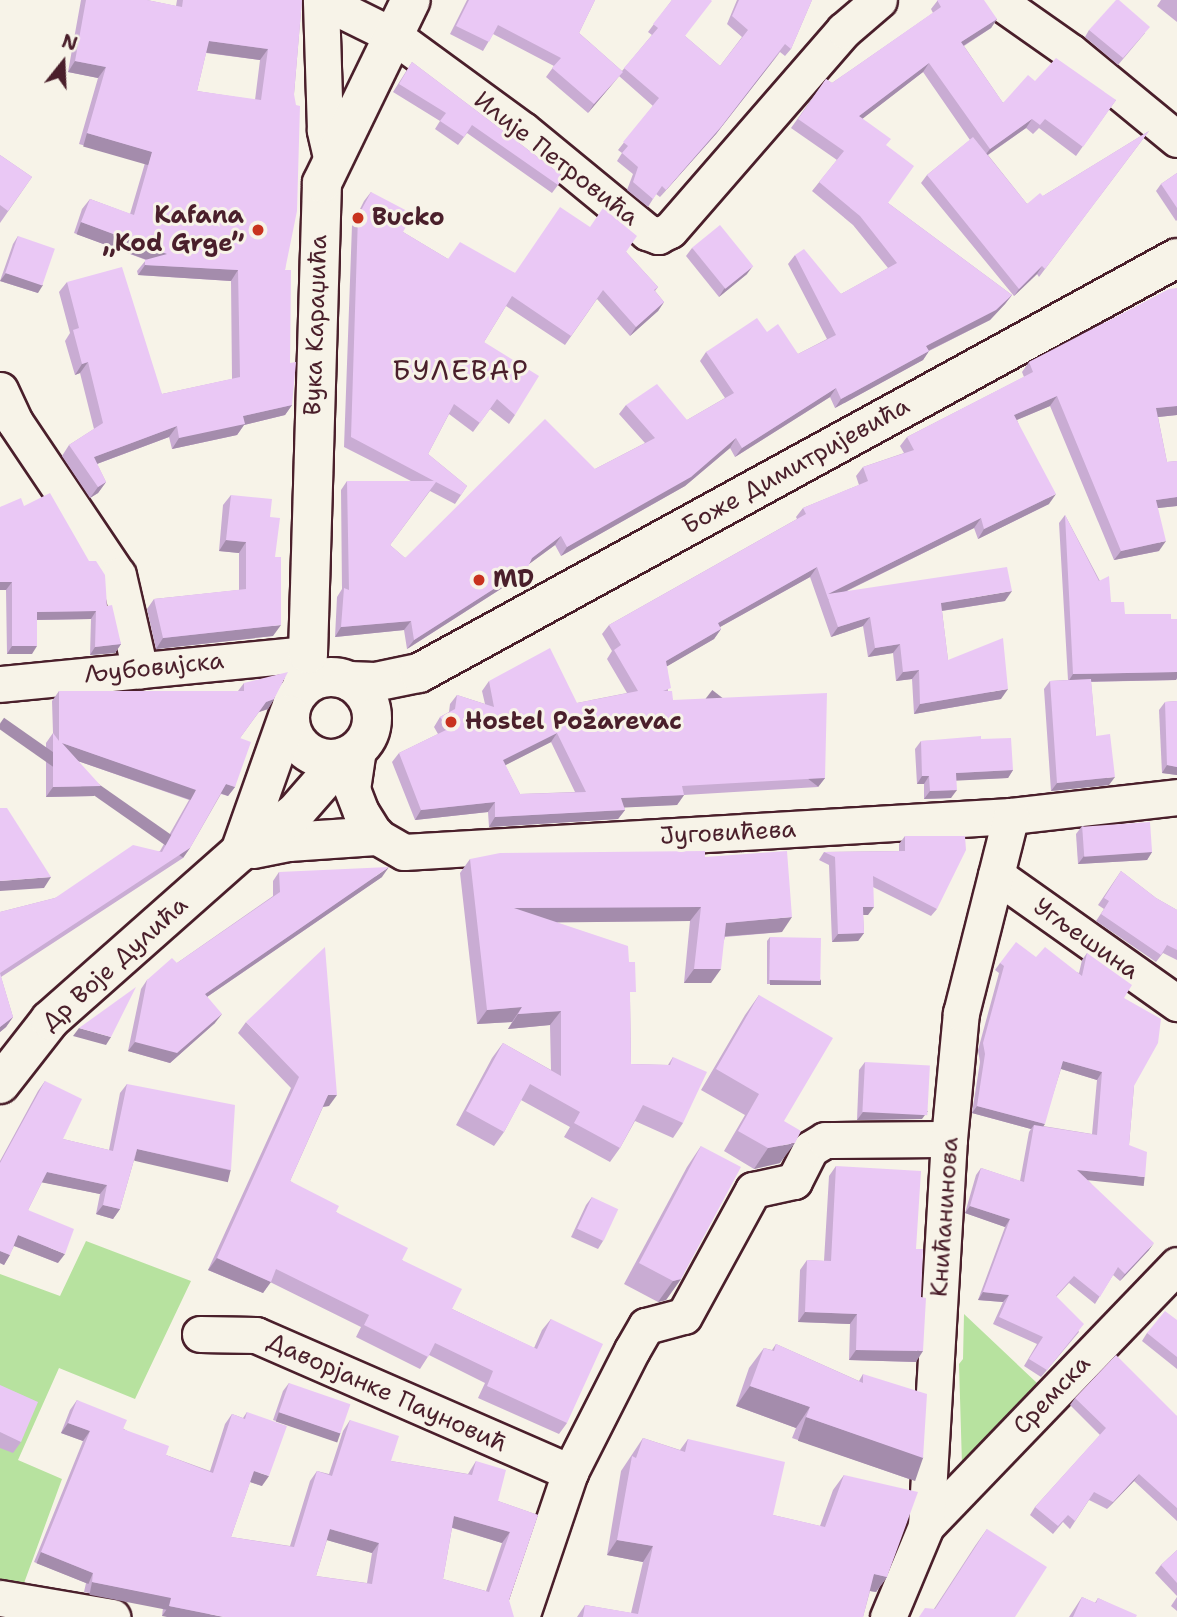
<!DOCTYPE html>
<html>
<head>
<meta charset="utf-8">
<style>
	body { margin:0 }
	#map { position:relative; width:1177px; height:1617px; overflow:hidden; background:#f7f3e8; font-family:"Shantell Sans",sans-serif }
	div>[style] { position:absolute }
	[style*='--x'] { left:calc(var(--x)*1px); top:calc(var(--y)*1px); width:calc(var(--w)*1px); rotate:calc(var(--a)*1deg) }
	.green>* { inset:0; background:#b7e29f }
	.roads { filter:drop-shadow(2px 0 #4a1f2b) drop-shadow(-2px 0 #4a1f2b) drop-shadow(0 2px #4a1f2b) drop-shadow(0 -2px #4a1f2b) }
	.minor>* { height:35px; margin:-17.5px; padding:0 17.5px; transform-origin:17.5px; border-radius:17.5px; background:#f7f3e8 }
	.major>* { height:38px; margin:-19px; padding:0 19px; transform-origin:19px; border-radius:19px; background:#f7f3e8 }
	.major>.ring { margin:-19px; padding:0; box-sizing:content-box; background:none; border:38px solid #f7f3e8; border-radius:50% }
	.wall>* { inset:0; background:#c9acd3 }
	.shaded-wall>* { inset:0; background:#a48cac; transform-origin:0 0 }
	.building>* { inset:0; background:#eac8f5; transform-origin:0 0 }
	.dots>* { width:19px; height:19px; translate:-50% -50%; box-sizing:border-box; border:4px solid #f7f3e8; border-radius:50% }
	span { translate:-50% -50%; white-space:nowrap; text-align:center; line-height:1.15; -webkit-text-stroke:6px #f7f3e8; paint-order:stroke }
	.street-label { font-size:24px; color:#4a1f2b }
	.poi-label { font-size:24px; color:#4a1f2b; font-weight:700 }
	.right { translate:-100% -50%; text-align:right }
	.left { translate:0 -50%; text-align:left }
	.quarter-label { font-size:28px; color:#4a1f2b; letter-spacing:2px }
	.north { position:absolute; left:28px; top:28px; width:70px; height:70px; -webkit-text-stroke:5px #f7f3e8; paint-order:stroke; rotate:18deg; font-size:19px; font-weight:700; line-height:28px; text-align:center; color:#4a1f2b }
	.north::after { content:''; display:block; margin:auto; width:24px; height:32px; background:#4a1f2b; clip-path:polygon(50% 0,100% 100%,50% 72%,0 100%) }
</style>
</head>
<body>
<div id="map">
	<div class="green">
		<i style="clip-path:polygon(86px 1241px,191px 1281px,135px 1399px,59px 1368px,18px 1460px,62px 1479px,23px 1586px,0 1583px,0 1274px,60px 1296px)"></i>
		<i style="clip-path:polygon(964px 1314px,1037px 1383px,962px 1465px,959px 1364px,963px 1359px)"></i>
	</div>
	<div class="roads">
		<div class="minor">
			<i style="--x:997;--y:0;--w:90;--a:35.1"></i>
			<i style="--x:1071;--y:52;--w:137;--a:39.4"></i>
			<i style="--x:331;--y:157;--w:28;--a:-103"></i>
			<i style="--x:325;--y:130;--w:130;--a:-91.8"></i>
			<i style="--x:321;--y:0;--w:81;--a:26.3"></i>
			<i style="--x:394;--y:36;--w:160;--a:36.1"></i>
			<i style="--x:523;--y:130;--w:161;--a:39.4"></i>
			<i style="--x:647;--y:232;--w:12;--a:20"></i>
			<i style="--x:658;--y:236;--w:13;--a:-27"></i>
			<i style="--x:670;--y:230;--w:265;--a:-49"></i>
			<i style="--x:844;--y:30;--w:46;--a:-40.6"></i>
			<i style="--x:0;--y:390;--w:35;--a:65"></i>
			<i style="--x:15;--y:422;--w:184;--a:56.1"></i>
			<i style="--x:118;--y:575;--w:98;--a:77"></i>
			<i style="--x:0;--y:684;--w:309;--a:-5.6"></i>
			<i style="--x:358;--y:749;--w:40;--a:98.5"></i>
			<i style="--x:352;--y:789;--w:25;--a:69"></i>
			<i style="--x:361;--y:812;--w:28;--a:58"></i>
			<i style="--x:376;--y:836;--w:32;--a:30"></i>
			<i style="--x:404;--y:852;--w:608;--a:-3.39"></i>
			<i style="--x:1011;--y:816;--w:167;--a:-6.5"></i>
			<i style="--x:996;--y:875;--w:222;--a:35.3"></i>
			<i style="--x:200;--y:1334;--w:56;--a:1"></i>
			<i style="--x:256;--y:1335;--w:343;--a:23.6"></i>
			<i style="--x:926;--y:1526;--w:362;--a:-46.1"></i>
			<i style="--x:0;--y:1598;--w:114;--a:9.6"></i>
			<i style="--x:521;--y:1617;--w:153;--a:-71.3"></i>
			<i style="--x:570;--y:1472;--w:137;--a:-63.1"></i>
			<i style="--x:632;--y:1350;--w:28;--a:-60"></i>
			<i style="--x:646;--y:1326;--w:39;--a:-15"></i>
			<i style="--x:684;--y:1316;--w:144;--a:-61.3"></i>
			<i style="--x:753;--y:1190;--w:42;--a:-12.4"></i>
			<i style="--x:794;--y:1181;--w:36;--a:-63"></i>
			<i style="--x:810;--y:1149;--w:17;--a:-31"></i>
			<i style="--x:825;--y:1140;--w:124;--a:-0.5"></i>
			<i style="--x:888;--y:1617;--w:99;--a:-67.3"></i>
			<i style="--x:926;--y:1526;--w:388;--a:-86.6"></i>
			<i style="--x:949;--y:1139;--w:127;--a:-84.6"></i>
			<i style="--x:961;--y:1013;--w:203;--a:-75.8"></i>
		</div>
		<div class="major">
			<i class="ring" style="left:290px;top:677px;width:44px;height:44px"></i>
			<i style="--x:349;--y:681;--w:26;--a:2"></i>
			<i style="--x:375;--y:682;--w:45;--a:-11.6"></i>
			<i style="--x:419;--y:673;--w:864;--a:-28.7"></i>
			<i style="--x:302;--y:687;--w:34;--a:-80"></i>
			<i style="--x:308;--y:654;--w:471;--a:-88.3"></i>
			<i style="--x:322;--y:183;--w:203;--a:-64.1"></i>
			<i style="--x:253;--y:849;--w:37;--a:-11"></i>
			<i style="--x:289;--y:842;--w:87;--a:-3.9"></i>
			<i style="--x:240;--y:852;--w:146;--a:-70.5"></i>
			<i style="--x:0;--y:1084;--w:81;--a:-52"></i>
			<i style="--x:50;--y:1020;--w:254;--a:-41.5"></i>
			<i style="--x:240;--y:852;--w:67;--a:-35.3"></i>
			<i style="--x:295;--y:813;--w:74;--a:-48.8"></i>
		</div>
	</div>
	<div class="wall">
		<i style="clip-path:polygon(evenodd,81px 0,147px 0,176px 6px,177px 0,302px 0,294px 94px,285px 270px,292px 405px,285px 415px,244px 425px,237px 435px,172px 449px,169px 437px,97px 464px,106px 482px,98px 493px,90px 498px,62px 456px,69px 445px,94px 429px,80px 373px,75px 375px,65px 341px,70px 333px,59px 292px,67px 282px,162px 394px,232px 379px,231px 281px,138px 275px,137px 271px,146px 260px,74px 233px,82px 209px,90px 199px,130px 214px,145px 163px,79px 144px,98px 78px,68px 72px,81px 0,206px 53px,260px 60px,255px 100px,197px 91px,206px 53px)"></i>
		<i style="clip-path:polygon(467px 0,595px 0,579px 33px,622px 71px,652px 35px,648px 32px,672px 0,685px 36px,720px 66px,742px 37px,727px 24px,737px 0,812px 0,791px 49px,785px 56px,780px 52px,716px 134px,660px 197px,656px 194px,648px 207px,627px 190px,633px 174px,617px 161px,622px 153px,618px 150px,653px 106px,619px 76px,588px 113px,546px 77px,554px 66px,493px 34px,483px 51px,450px 34px)"></i>
		<i style="clip-path:polygon(938px 0,997px 19px,991px 28px,964px 46px,1003px 103px,1035px 81px,1116px 100px,1076px 156px,1039px 128px,1033px 134px,1026px 128px,988px 155px,1027px 204px,1043px 196px,1149px 131px,1039px 277px,1037px 274px,1014px 296px,921px 183px,927px 175px,970px 140px,923px 72px,862px 119px,886px 145px,888px 203px,1012px 295px,1005px 304px,990px 320px,929px 351px,923px 360px,835px 408px,830px 397px,735px 457px,730px 448px,685px 486px,561px 556px,555px 545px,529px 564px,521px 576px,407px 649px,404px 630px,335px 637px,337px 597px,342px 589px,341px 490px,347px 481px,411px 481px,344px 447px,352px 225px,364px 201px,371px 192px,403px 232px,448px 259px,515px 273px,626px 252px,658px 287px,655px 291px,664px 302px,658px 311px,630px 336px,597px 299px,565px 345px,506px 306px,484px 342px,515px 415px,509px 424px,490px 409px,473px 432px,449px 414px,428px 454px,467px 486px,455px 504px,430px 491px,390px 545px,405px 558px,595px 469px,645px 443px,619px 414px,626px 405px,687px 420px,725px 398px,700px 361px,706px 352px,767px 332px,798px 354px,827px 339px,788px 264px,795px 255px,841px 294px,888px 268px,853px 225px,812px 191px,837px 160px,791px 128px,826px 79px,832px 83px,933px 13px,931px 9px)"></i>
		<i style="clip-path:polygon(1161px 0,1177px 0,1177px 22px,1157px 6px)"></i>
		<i style="clip-path:polygon(1089px 30px,1145px 33px,1118px 65px,1085px 37px)"></i>
		<i style="clip-path:polygon(412px 62px,564px 177px,552px 193px,467px 133px,458px 145px,435px 129px,440px 121px,393px 92px)"></i>
		<i style="clip-path:polygon(0 155px,32px 177px,0 223px)"></i>
		<i style="clip-path:polygon(1177px 173px,1177px 220px,1176px 221px,1156px 191px,1161px 184px)"></i>
		<i style="clip-path:polygon(18px 236px,38px 293px,0 281px,13px 244px)"></i>
		<i style="clip-path:polygon(692px 248px,747px 274px,719px 297px,686px 256px)"></i>
		<i style="clip-path:polygon(evenodd,1177px 288px,1177px 415px,1158px 417px,1167px 462px,1177px 461px,1177px 506px,1158px 508px,1159px 551px,1114px 560px,1050px 406px,1017px 420px,1049px 504px,978px 539px,974px 528px,847px 591px,1005px 601px,942px 611px,948px 660px,1001px 699px,914px 714px,912px 679px,896px 681px,893px 653px,868px 657px,863px 626px,831px 637px,810px 577px,720px 627px,721px 629px,714px 639px,667px 666px,668px 691px,673px 700px,825px 778px,818px 787px,684px 795px,677px 805px,624px 807px,625px 810px,618px 819px,489px 827px,488px 812px,415px 820px,392px 762px,399px 753px,438px 734px,434px 727px,440px 717px,449px 712px,450px 704px,457px 695px,485px 704px,482px 691px,489px 681px,577px 703px,627px 693px,607px 659px,612px 651px,602px 634px,609px 625px,797px 519px,796px 517px,803px 508px,859px 485px,856px 476px,863px 467px,904px 453px,900px 446px,907px 437px,1024px 377px,1022px 372px,1029px 362px,1177px 288px,551px 742px,575px 792px,520px 794px,505px 765px,551px 742px)"></i>
		<i style="clip-path:polygon(231px 495px,270px 517px,275px 557px,273px 636px,156px 649px,147px 609px,154px 599px,239px 590px,239px 553px,219px 551px,223px 505px)"></i>
		<i style="clip-path:polygon(24px 506px,107px 606px,121px 644px,115px 653px,90px 655px,91px 619px,37px 620px,32px 654px,7px 654px,6px 590px,0 590px,0 507px)"></i>
		<i style="clip-path:polygon(1065px 515px,1111px 602px,1125px 614px,1171px 619px,1177px 678px,1176px 680px,1091px 682px,1096px 736px,1109px 785px,1051px 791px,1044px 689px,1050px 681px,1068px 680px,1059px 523px)"></i>
		<i style="clip-path:polygon(244px 683px,274px 699px,268px 709px,259px 712px,240px 738px,235px 787px,228px 796px,221px 794px,190px 848px,183px 858px,1px 977px,13px 1017px,6px 1027px,0 1032px,0 912px,55px 898px,160px 851px,189px 800px,78px 761px,94px 796px,46px 797px,46px 743px,53px 733px,52px 701px,59px 691px,238px 691px)"></i>
		<i style="clip-path:polygon(1177px 701px,1177px 775px,1162px 773px,1159px 710px,1165px 702px)"></i>
		<i style="clip-path:polygon(981px 739px,1013px 770px,1008px 778px,956px 780px,951px 798px,924px 799px,924px 784px,917px 784px,915px 749px,921px 741px)"></i>
		<i style="clip-path:polygon(1082px 826px,1152px 852px,1147px 860px,1078px 864px,1076px 834px)"></i>
		<i style="clip-path:polygon(905px 836px,937px 909px,931px 916px,873px 887px,868px 915px,863px 915px,864px 933px,858px 941px,832px 942px,829px 865px,819px 860px,824px 852px,899px 851px,899px 844px)"></i>
		<i style="clip-path:polygon(705px 857px,782px 932px,725px 937px,711px 983px,684px 983px,690px 921px,557px 922px,630px 1000px,631px 1064px,668px 1065px,673px 1057px,683px 1123px,673px 1138px,635px 1121px,620px 1148px,610px 1162px,564px 1137px,570px 1127px,521px 1100px,504px 1132px,494px 1146px,456px 1125px,492px 1058px,503px 1043px,551px 1070px,550px 1025px,508px 1029px,512px 1022px,477px 1024px,460px 873px,470px 859px)"></i>
		<i style="clip-path:polygon(1121px 871px,1156px 898px,1177px 910px,1177px 960px,1163px 953px,1156px 962px,1096px 921px,1104px 909px,1098px 905px)"></i>
		<i style="clip-path:polygon(279px 872px,382px 877px,207px 997px,215px 1023px,170px 1063px,128px 1051px,141px 989px,147px 980px,177px 963px,273px 896px,273px 881px)"></i>
		<i style="clip-path:polygon(770px 937px,821px 980px,818px 984px,767px 984px,767px 941px)"></i>
		<i style="clip-path:polygon(evenodd,1087px 953px,1124px 998px,1134px 1086px,1129px 1145px,1140px 1185px,1087px 1179px,1149px 1250px,1120px 1281px,1113px 1275px,1095px 1304px,1069px 1283px,1056px 1297px,1079px 1332px,1041px 1377px,1024px 1366px,1037px 1344px,993px 1324px,1003px 1302px,978px 1300px,1005px 1227px,965px 1213px,976px 1175px,981px 1168px,1020px 1181px,1029px 1132px,1031px 1129px,972px 1113px,980px 1062px,978px 1050px,999px 973px,995px 970px,1000px 963px,1036px 957px,1079px 973px,1082px 960px,1087px 953px,1061px 1069px,1097px 1080px,1092px 1134px,1043px 1126px,1061px 1069px)"></i>
		<i style="clip-path:polygon(759px 995px,784px 1121px,780px 1163px,754px 1169px,724px 1151px,745px 1115px,701px 1090px,745px 1015px)"></i>
		<i style="clip-path:polygon(246px 1022px,329px 1106px,323px 1107px,290px 1181px,336px 1212px,402px 1260px,452px 1309px,534px 1348px,542px 1330px,551px 1319px,567px 1423px,559px 1434px,478px 1398px,485px 1383px,429px 1355px,420px 1369px,356px 1337px,361px 1327px,270px 1282px,263px 1293px,208px 1270px,291px 1088px,238px 1033px)"></i>
		<i style="clip-path:polygon(865px 1062px,922px 1119px,857px 1120px,859px 1070px)"></i>
		<i style="clip-path:polygon(45px 1081px,63px 1139px,109px 1150px,120px 1093px,127px 1084px,231px 1170px,224px 1180px,134px 1160px,120px 1209px,113px 1219px,96px 1214px,100px 1194px,42px 1182px,28px 1210px,58px 1263px,14px 1246px,4px 1265px,0 1263px,0 1161px,38px 1091px)"></i>
		<i style="clip-path:polygon(701px 1146px,681px 1279px,666px 1300px,658px 1302px,624px 1284px,687px 1167px)"></i>
		<i style="clip-path:polygon(836px 1166px,916px 1249px,916px 1362px,849px 1360px,850px 1324px,798px 1322px,800px 1270px,807px 1260px,824px 1261px,829px 1176px)"></i>
		<i style="clip-path:polygon(592px 1197px,603px 1241px,598px 1249px,571px 1237px,586px 1205px)"></i>
		<i style="clip-path:polygon(1177px 1320px,1177px 1369px,1142px 1341px,1147px 1333px)"></i>
		<i style="clip-path:polygon(776px 1344px,859px 1381px,863px 1374px,923px 1458px,909px 1479px,792px 1438px,796px 1428px,736px 1406px,749px 1368px,764px 1348px,772px 1350px)"></i>
		<i style="clip-path:polygon(289px 1383px,340px 1433px,335px 1441px,273px 1420px,283px 1391px)"></i>
		<i style="clip-path:polygon(0 1385px,21px 1442px,13px 1453px,0 1448px)"></i>
		<i style="clip-path:polygon(1075px 1398px,1177px 1416px,1177px 1521px,1134px 1481px,1107px 1509px,1089px 1500px,1070px 1529px,1063px 1522px,1053px 1534px,1030px 1515px,1035px 1507px,1100px 1435px,1070px 1405px)"></i>
		<i style="clip-path:polygon(evenodd,77px 1400px,166px 1455px,210px 1471px,225px 1424px,232px 1414px,243px 1418px,247px 1412px,262px 1486px,250px 1482px,231px 1537px,290px 1546px,310px 1481px,317px 1471px,329px 1474px,343px 1431px,350px 1420px,391px 1461px,468px 1474px,476px 1461px,498px 1501px,538px 1515px,509px 1600px,162px 1616px,163px 1608px,84px 1592px,86px 1583px,34px 1562px,83px 1441px,61px 1433px,70px 1410px,77px 1400px,452px 1528px,502px 1543px,486px 1591px,443px 1579px,452px 1528px,77px 1400px,327px 1540px,372px 1553px,367px 1583px,316px 1576px,327px 1540px)"></i>
		<i style="clip-path:polygon(643px 1438px,680px 1450px,688px 1439px,773px 1515px,820px 1526px,833px 1490px,844px 1475px,887px 1577px,876px 1592px,870px 1591px,863px 1617px,577px 1617px,585px 1605px,631px 1613px,643px 1562px,607px 1555px,621px 1471px)"></i>
		<i style="clip-path:polygon(987px 1529px,1015px 1617px,934px 1609px,975px 1546px)"></i>
		<i style="clip-path:polygon(1177px 1550px,1177px 1596px,1155px 1573px,1161px 1565px)"></i>
		<i style="clip-path:polygon(1082px 1597px,1095px 1603px,1098px 1598px,1136px 1617px,1069px 1617px)"></i>
		<i style="clip-path:polygon(1177px 1597px,1177px 1611px,1171px 1606px)"></i>
	</div>
	<div class="shaded-wall">
		<i style="clip-path:polygon(997px 19px,991px 28px,955px 51px,961px 42px)"></i>
		<i style="clip-path:polygon(209px 41px,268px 49px,260px 60px,202px 52px)"></i>
		<i style="clip-path:polygon(780px 52px,716px 134px,660px 197px,666px 190px)"></i>
		<i style="clip-path:polygon(75px 61px,106px 67px,98px 78px,68px 72px)"></i>
		<i style="clip-path:polygon(929px 63px,923px 72px,853px 126px,859px 116px)"></i>
		<i style="clip-path:polygon(623px 72px,616px 80px,588px 113px,594px 104px)"></i>
		<i style="clip-path:polygon(1032px 119px,1026px 128px,983px 158px,990px 149px)"></i>
		<i style="left:87px;top:133px;width:68px;height:14px;rotate:16deg"></i>
		<i style="left:81px;top:222px;width:92px;height:13px;rotate:20deg"></i>
		<i style="clip-path:polygon(145px 265px,238px 270px,231px 281px,138px 275px)"></i>
		<i style="clip-path:polygon(753px 266px,747px 274px,719px 297px,724px 289px)"></i>
		<i style="clip-path:polygon(1042px 266px,1037px 274px,1014px 296px,1019px 289px)"></i>
		<i style="clip-path:polygon(6px 273px,43px 285px,38px 293px,0 281px)"></i>
		<i style="clip-path:polygon(1012px 295px,1005px 304px,990px 320px,920px 355px,926px 346px)"></i>
		<i style="clip-path:polygon(664px 302px,658px 311px,630px 336px,636px 327px)"></i>
		<i style="clip-path:polygon(929px 351px,923px 360px,835px 408px,841px 399px)"></i>
		<i style="clip-path:polygon(88px 362px,80px 373px,75px 375px,82px 364px)"></i>
		<i style="clip-path:polygon(836px 388px,830px 397px,735px 457px,742px 448px)"></i>
		<i style="clip-path:polygon(1057px 396px,1050px 406px,1007px 424px,1014px 415px)"></i>
		<i style="clip-path:polygon(292px 405px,285px 415px,244px 425px,237px 435px,172px 449px,179px 438px,243px 416px)"></i>
		<i style="clip-path:polygon(1177px 406px,1177px 415px,1149px 418px,1156px 408px)"></i>
		<i style="clip-path:polygon(177px 426px,169px 437px,86px 468px,94px 457px)"></i>
		<i style="clip-path:polygon(736px 438px,730px 448px,685px 486px,561px 556px,567px 547px)"></i>
		<i style="clip-path:polygon(106px 482px,98px 493px,90px 498px,98px 487px)"></i>
		<i style="clip-path:polygon(1056px 494px,1049px 504px,978px 539px,984px 529px)"></i>
		<i style="clip-path:polygon(1177px 497px,1177px 506px,1149px 509px,1156px 500px)"></i>
		<i style="clip-path:polygon(981px 518px,974px 528px,828px 600px,828px 594px)"></i>
		<i style="clip-path:polygon(561px 536px,555px 545px,525px 567px,532px 558px)"></i>
		<i style="clip-path:polygon(226px 540px,246px 542px,239px 553px,219px 551px)"></i>
		<i style="clip-path:polygon(1166px 541px,1159px 551px,1114px 560px,1121px 551px)"></i>
		<i style="clip-path:polygon(528px 567px,521px 576px,407px 649px,414px 640px)"></i>
		<i style="clip-path:polygon(817px 567px,810px 577px,711px 632px,718px 623px)"></i>
		<i style="clip-path:polygon(0 582px,12px 582px,6px 590px,0 590px)"></i>
		<i style="clip-path:polygon(1012px 591px,1005px 601px,934px 612px,941px 603px)"></i>
		<i style="clip-path:polygon(96px 611px,91px 619px,32px 620px,37px 612px)"></i>
		<i style="clip-path:polygon(870px 617px,863px 626px,831px 637px,838px 627px)"></i>
		<i style="clip-path:polygon(411px 621px,404px 630px,335px 637px,341px 627px)"></i>
		<i style="clip-path:polygon(281px 625px,273px 636px,156px 649px,163px 638px)"></i>
		<i style="clip-path:polygon(721px 629px,714px 639px,659px 671px,666px 661px)"></i>
		<i style="clip-path:polygon(121px 644px,115px 653px,90px 655px,95px 647px)"></i>
		<i style="clip-path:polygon(900px 644px,893px 653px,868px 657px,875px 648px)"></i>
		<i style="clip-path:polygon(12px 646px,37px 646px,32px 654px,7px 654px)"></i>
		<i style="clip-path:polygon(919px 670px,912px 679px,896px 681px,903px 672px)"></i>
		<i style="clip-path:polygon(1177px 672px,1177px 678px,1176px 680px,1068px 682px,1073px 674px)"></i>
		<i style="clip-path:polygon(1008px 689px,1001px 699px,914px 714px,920px 704px)"></i>
		<i style="clip-path:polygon(274px 699px,268px 709px,259px 712px,266px 702px)"></i>
		<i style="clip-path:polygon(557px 733px,551px 742px,496px 770px,503px 760px)"></i>
		<i style="left:62px;top:743px;width:142px;height:12px;rotate:19deg"></i>
		<i style="clip-path:polygon(1167px 765px,1177px 767px,1177px 775px,1162px 773px)"></i>
		<i style="clip-path:polygon(1013px 770px,1008px 778px,950px 781px,956px 773px)"></i>
		<i style="clip-path:polygon(922px 776px,929px 776px,924px 784px,917px 784px)"></i>
		<i style="clip-path:polygon(1115px 777px,1109px 785px,1051px 791px,1057px 783px)"></i>
		<i style="left:825px;top:778px;width:11px;height:143px;rotate:128deg"></i>
		<i style="clip-path:polygon(226px 784px,235px 787px,228px 796px,220px 793px)"></i>
		<i style="clip-path:polygon(101px 786px,94px 796px,46px 797px,53px 787px)"></i>
		<i style="clip-path:polygon(957px 790px,951px 798px,924px 799px,930px 791px)"></i>
		<i style="clip-path:polygon(684px 795px,677px 805px,615px 808px,621px 798px)"></i>
		<i style="clip-path:polygon(495px 802px,488px 812px,415px 820px,421px 810px)"></i>
		<i style="clip-path:polygon(625px 810px,618px 819px,489px 827px,495px 817px)"></i>
		<i style="left:190px;top:848px;width:12px;height:227px;rotate:125deg"></i>
		<i style="clip-path:polygon(1152px 852px,1147px 860px,1078px 864px,1084px 856px)"></i>
		<i style="clip-path:polygon(389px 867px,382px 877px,198px 1003px,205px 994px)"></i>
		<i style="clip-path:polygon(51px 877px,44px 888px,0 891px,0 881px)"></i>
		<i style="clip-path:polygon(701px 907px,690px 921px,504px 923px,514px 908px)"></i>
		<i style="clip-path:polygon(863px 907px,874px 907px,868px 915px,857px 915px)"></i>
		<i style="clip-path:polygon(792px 917px,782px 932px,716px 937px,726px 923px)"></i>
		<i style="clip-path:polygon(864px 933px,858px 941px,832px 942px,838px 934px)"></i>
		<i style="clip-path:polygon(694px 969px,721px 969px,711px 983px,684px 983px)"></i>
		<i style="left:770px;top:980px;width:51px;height:5px"></i>
		<i style="clip-path:polygon(522px 1007px,512px 1022px,477px 1024px,487px 1010px)"></i>
		<i style="clip-path:polygon(561px 1011px,550px 1025px,508px 1029px,518px 1014px)"></i>
		<i style="clip-path:polygon(222px 1014px,215px 1023px,170px 1063px,128px 1051px,135px 1042px)"></i>
		<i style="clip-path:polygon(13px 1017px,6px 1027px,0 1032px,0 1027px)"></i>
		<i style="clip-path:polygon(79px 1028px,111px 1037px,106px 1045px,73px 1036px)"></i>
		<i style="clip-path:polygon(1063px 1061px,1102px 1072px,1097px 1080px,1058px 1068px)"></i>
		<i style="clip-path:polygon(328px 1095px,337px 1095px,329px 1106px,320px 1107px)"></i>
		<i style="clip-path:polygon(977px 1106px,1045px 1124px,1040px 1131px,1034px 1125px,1031px 1129px,972px 1113px)"></i>
		<i style="clip-path:polygon(928px 1111px,922px 1119px,857px 1120px,863px 1112px)"></i>
		<i style="clip-path:polygon(795px 1143px,780px 1163px,754px 1169px,768px 1148px)"></i>
		<i style="left:137px;top:1149px;width:96px;height:12px;rotate:13deg"></i>
		<i style="left:1077px;top:1170px;width:68px;height:9px;rotate:6deg"></i>
		<i style="clip-path:polygon(47px 1172px,107px 1185px,100px 1194px,40px 1182px)"></i>
		<i style="clip-path:polygon(103px 1205px,120px 1209px,113px 1219px,96px 1214px)"></i>
		<i style="clip-path:polygon(970px 1206px,1010px 1219px,1005px 1227px,965px 1213px)"></i>
		<i style="clip-path:polygon(18px 1235px,65px 1254px,58px 1263px,12px 1245px)"></i>
		<i style="clip-path:polygon(1154px 1243px,1149px 1250px,1120px 1281px,1125px 1274px)"></i>
		<i style="clip-path:polygon(0 1251px,10px 1255px,4px 1265px,0 1263px)"></i>
		<i style="clip-path:polygon(217px 1258px,271px 1282px,263px 1293px,208px 1270px)"></i>
		<i style="clip-path:polygon(681px 1279px,666px 1300px,658px 1302px,673px 1281px)"></i>
		<i style="clip-path:polygon(983px 1292px,1009px 1295px,1003px 1302px,978px 1300px)"></i>
		<i style="clip-path:polygon(805px 1312px,857px 1314px,850px 1324px,798px 1322px)"></i>
		<i style="clip-path:polygon(856px 1350px,923px 1351px,916px 1362px,849px 1360px)"></i>
		<i style="clip-path:polygon(750px 1386px,810px 1407px,796px 1428px,736px 1406px)"></i>
		<i style="left:279px;top:1412px;width:65px;height:10px;rotate:19deg"></i>
		<i style="left:806px;top:1417px;width:124px;height:25px;rotate:19deg"></i>
		<i style="clip-path:polygon(68px 1423px,90px 1431px,83px 1441px,61px 1433px)"></i>
		<i style="clip-path:polygon(254px 1471px,269px 1476px,262px 1486px,247px 1481px)"></i>
		<i style="clip-path:polygon(1139px 1474px,1134px 1481px,1107px 1509px,1113px 1502px)"></i>
		<i style="clip-path:polygon(454px 1516px,510px 1532px,502px 1543px,447px 1526px)"></i>
		<i style="clip-path:polygon(330px 1529px,379px 1543px,372px 1553px,323px 1539px)"></i>
		<i style="clip-path:polygon(617px 1540px,653px 1546px,643px 1562px,607px 1555px)"></i>
		<i style="left:41px;top:1552px;width:56px;height:12px;rotate:22deg"></i>
		<i style="clip-path:polygon(874px 1574px,887px 1577px,876px 1592px,864px 1590px)"></i>
		<i style="left:92px;top:1582px;width:81px;height:13px;rotate:11deg"></i>
		<i style="clip-path:polygon(169px 1606px,224px 1617px,167px 1617px,162px 1616px)"></i>
	</div>
	<div class="building">
		<i style="clip-path:polygon(evenodd,86px 0,147px 0,182px 7px,183px 0,302px 0,294px 94px,296px 105px,300px 106px,297px 211px,285px 270px,291px 270px,290px 363px,296px 362px,292px 405px,243px 416px,245px 424px,179px 438px,177px 426px,94px 457px,106px 482px,98px 487px,69px 445px,103px 423px,88px 362px,82px 364px,73px 330px,79px 328px,67px 282px,122px 267px,162px 394px,240px 377px,238px 270px,145px 265px,145px 260px,167px 254px,81px 222px,90px 199px,134px 215px,152px 152px,87px 133px,106px 67px,75px 61px,86px 0,209px 41px,268px 49px,261px 100px,197px 91px,209px 41px)"></i>
		<i style="clip-path:polygon(469px 0,595px 0,579px 33px,623px 72px,594px 104px,552px 68px,561px 58px,498px 25px,489px 42px,456px 26px)"></i>
		<i style="clip-path:polygon(672px 0,711px 0,712px 1px,685px 36px,720px 66px,748px 30px,732px 16px,739px 0,812px 0,791px 49px,785px 44px,721px 127px,666px 190px,662px 186px,653px 199px,633px 182px,638px 167px,622px 153px,628px 146px,623px 142px,659px 98px,624px 68px,658px 28px,653px 24px)"></i>
		<i style="clip-path:polygon(937px 0,984px 0,997px 19px,961px 42px,1003px 103px,1028px 75px,1035px 81px,1056px 58px,1116px 100px,1083px 147px,1045px 119px,1040px 125px,1032px 119px,990px 149px,929px 63px,859px 116px,891px 139px,886px 145px,914px 166px,888px 203px,1012px 295px,996px 310px,926px 346px,929px 351px,841px 399px,836px 388px,742px 448px,736px 438px,691px 477px,567px 547px,561px 536px,532px 558px,528px 567px,414px 640px,411px 621px,341px 627px,344px 588px,349px 590px,347px 481px,434px 481px,351px 437px,358px 216px,371px 192px,413px 214px,403px 232px,448px 259px,460px 242px,515px 273px,560px 207px,590px 227px,603px 208px,637px 236px,626px 252px,658px 287px,654px 290px,664px 302px,636px 327px,603px 290px,571px 336px,512px 296px,484px 342px,539px 376px,515px 415px,497px 399px,480px 423px,454px 404px,428px 454px,467px 486px,461px 495px,436px 482px,390px 545px,405px 558px,545px 419px,595px 469px,655px 438px,626px 405px,657px 384px,687px 420px,734px 393px,706px 352px,757px 318px,767px 332px,778px 324px,798px 354px,836px 335px,795px 255px,804px 249px,841px 294px,897px 263px,860px 216px,819px 182px,844px 151px,798px 119px,826px 79px,832px 83px,941px 7px)"></i>
		<i style="clip-path:polygon(1116px 0,1119px 0,1150px 27px,1123px 58px,1089px 30px)"></i>
		<i style="clip-path:polygon(412px 62px,564px 177px,558px 185px,472px 125px,464px 137px,440px 121px,446px 113px,399px 84px)"></i>
		<i style="clip-path:polygon(1149px 131px,1045px 269px,1042px 266px,1019px 289px,927px 175px,973px 137px,1027px 204px,1040px 193px,1043px 196px)"></i>
		<i style="clip-path:polygon(0 155px,32px 177px,8px 211px,0 205px)"></i>
		<i style="clip-path:polygon(1177px 173px,1177px 208px,1161px 184px)"></i>
		<i style="left:720px;top:225px;width:53px;height:36px;rotate:51deg"></i>
		<i style="left:18px;top:236px;width:39px;height:39px;rotate:19deg"></i>
		<i style="clip-path:polygon(evenodd,1177px 288px,1177px 406px,1156px 408px,1167px 462px,1177px 461px,1177px 497px,1156px 500px,1166px 541px,1121px 551px,1057px 396px,1014px 415px,1056px 494px,984px 529px,981px 518px,828px 594px,1007px 567px,1012px 591px,941px 603px,948px 660px,1003px 638px,1008px 689px,920px 704px,919px 670px,903px 672px,900px 644px,875px 648px,870px 617px,838px 627px,817px 567px,718px 623px,721px 629px,666px 661px,671px 688px,663px 691px,672px 691px,673px 700px,827px 693px,825px 778px,682px 786px,684px 795px,621px 798px,625px 810px,495px 817px,495px 802px,421px 810px,399px 753px,448px 729px,440px 717px,455px 709px,457px 695px,494px 707px,489px 681px,550px 648px,577px 703px,638px 691px,614px 650px,621px 645px,609px 625px,806px 514px,803px 508px,868px 481px,863px 467px,914px 450px,907px 437px,1033px 372px,1029px 362px,1169px 289px,1177px 288px,557px 733px,586px 792px,520px 794px,503px 760px,557px 733px)"></i>
		<i style="clip-path:polygon(50px 493px,89px 561px,96px 561px,105px 575px,107px 606px,112px 605px,121px 644px,95px 647px,96px 611px,37px 612px,37px 646px,12px 646px,12px 582px,0 582px,0 507px,21px 498px,24px 506px)"></i>
		<i style="clip-path:polygon(231px 495px,272px 499px,270px 517px,280px 518px,275px 557px,281px 557px,281px 625px,163px 638px,154px 599px,246px 589px,246px 542px,226px 540px)"></i>
		<i style="clip-path:polygon(1065px 515px,1099px 581px,1109px 576px,1111px 602px,1124px 602px,1125px 614px,1171px 614px,1171px 619px,1177px 619px,1177px 672px,1073px 674px)"></i>
		<i style="clip-path:polygon(288px 672px,274px 699px,266px 702px,240px 738px,251px 742px,235px 787px,226px 784px,190px 848px,0 973px,13px 1017px,0 1027px,0 912px,55px 898px,133px 845px,162px 852px,196px 790px,62px 743px,101px 786px,53px 787px,53px 733px,59px 741px,59px 691px,244px 691px,244px 683px)"></i>
		<i style="clip-path:polygon(1091px 679px,1096px 736px,1110px 734px,1115px 777px,1057px 783px,1050px 681px)"></i>
		<i style="clip-path:polygon(1177px 701px,1177px 767px,1167px 765px,1165px 702px)"></i>
		<i style="clip-path:polygon(981px 736px,981px 739px,1011px 738px,1013px 770px,956px 773px,957px 790px,930px 791px,929px 776px,922px 776px,921px 741px)"></i>
		<i style="clip-path:polygon(0 808px,7px 808px,51px 877px,0 881px)"></i>
		<i style="left:1150px;top:822px;width:30px;height:68px;rotate:86deg"></i>
		<i style="clip-path:polygon(905px 836px,965px 836px,966px 850px,937px 909px,873px 876px,874px 907px,863px 907px,864px 933px,838px 934px,835px 857px,824px 852px,905px 851px)"></i>
		<i style="clip-path:polygon(705px 851px,705px 857px,787px 851px,792px 917px,726px 923px,721px 969px,694px 969px,701px 907px,514px 908px,628px 946px,629px 962px,635px 962px,636px 992px,630px 992px,631px 1064px,670px 1065px,673px 1057px,707px 1072px,683px 1123px,643px 1105px,620px 1148px,574px 1123px,580px 1112px,530px 1084px,504px 1132px,466px 1111px,503px 1043px,561px 1076px,561px 1011px,518px 1014px,522px 1007px,487px 1010px,470px 859px,500px 853px)"></i>
		<i style="clip-path:polygon(389px 867px,205px 994px,222px 1014px,177px 1053px,135px 1042px,147px 980px,172px 958px,177px 963px,280px 892px,279px 872px)"></i>
		<i style="clip-path:polygon(1121px 871px,1156px 898px,1177px 910px,1177px 950px,1167px 945px,1161px 955px,1101px 914px,1109px 901px,1104px 898px)"></i>
		<i style="left:770px;top:937px;width:51px;height:43px;rotate:1deg"></i>
		<i style="clip-path:polygon(1016px 942px,1036px 957px,1045px 947px,1082px 976px,1087px 953px,1132px 985px,1124px 998px,1161px 1019px,1158px 1043px,1134px 1086px,1129px 1145px,1147px 1152px,1145px 1177px,1077px 1170px,1154px 1243px,1125px 1274px,1118px 1267px,1100px 1297px,1074px 1276px,1056px 1296px,1084px 1324px,1047px 1370px,1029px 1359px,1043px 1337px,999px 1317px,1009px 1295px,983px 1292px,1010px 1219px,970px 1206px,981px 1168px,1024px 1182px,1034px 1125px,1097px 1135px,1102px 1072px,1063px 1061px,1045px 1124px,977px 1106px,985px 1054px,983px 1043px,1004px 966px,1000px 963px)"></i>
		<i style="clip-path:polygon(325px 947px,337px 1095px,328px 1095px,290px 1181px,339px 1206px,336px 1212px,408px 1248px,402px 1260px,462px 1289px,452px 1309px,537px 1349px,551px 1319px,603px 1344px,567px 1423px,487px 1386px,493px 1371px,435px 1343px,428px 1357px,364px 1325px,369px 1315px,276px 1269px,271px 1282px,217px 1258px,299px 1077px,246px 1022px)"></i>
		<i style="clip-path:polygon(136px 987px,111px 1037px,79px 1028px)"></i>
		<i style="clip-path:polygon(759px 995px,833px 1038px,784px 1121px,801px 1131px,795px 1143px,768px 1148px,738px 1131px,759px 1094px,716px 1069px)"></i>
		<i style="left:865px;top:1062px;width:65px;height:50px;rotate:3deg"></i>
		<i style="clip-path:polygon(45px 1081px,82px 1099px,63px 1139px,113px 1151px,127px 1084px,235px 1105px,231px 1170px,137px 1149px,120px 1209px,103px 1205px,107px 1185px,47px 1172px,28px 1210px,74px 1229px,65px 1254px,18px 1235px,10px 1255px,0 1251px,0 1163px)"></i>
		<i style="clip-path:polygon(701px 1146px,741px 1167px,681px 1279px,673px 1281px,639px 1263px)"></i>
		<i style="clip-path:polygon(836px 1166px,921px 1171px,916px 1249px,923px 1249px,921px 1297px,926px 1298px,923px 1351px,856px 1350px,857px 1314px,805px 1312px,807px 1260px,831px 1261px)"></i>
		<i style="left:592px;top:1197px;width:29px;height:35px;rotate:25deg"></i>
		<i style="clip-path:polygon(1165px 1311px,1177px 1320px,1177px 1357px,1147px 1333px)"></i>
		<i style="clip-path:polygon(776px 1344px,863px 1383px,863px 1374px,927px 1394px,923px 1458px,806px 1417px,810px 1407px,750px 1386px,764px 1348px,774px 1351px)"></i>
		<i style="clip-path:polygon(1116px 1355px,1177px 1416px,1177px 1508px,1139px 1474px,1113px 1502px,1094px 1492px,1075px 1521px,1068px 1515px,1058px 1526px,1035px 1507px,1106px 1428px,1075px 1398px)"></i>
		<i style="left:289px;top:1383px;width:65px;height:31px;rotate:19deg"></i>
		<i style="clip-path:polygon(0 1385px,38px 1402px,21px 1442px,0 1432px)"></i>
		<i style="clip-path:polygon(evenodd,77px 1400px,127px 1420px,123px 1429px,169px 1446px,166px 1455px,213px 1473px,232px 1414px,245px 1419px,247px 1412px,287px 1426px,269px 1476px,254px 1471px,231px 1537px,294px 1547px,317px 1471px,332px 1476px,350px 1420px,399px 1436px,391px 1461px,472px 1475px,476px 1461px,506px 1470px,498px 1501px,538px 1515px,509px 1600px,514px 1617px,224px 1617px,169px 1606px,171px 1598px,92px 1582px,93px 1573px,41px 1552px,90px 1431px,68px 1423px,77px 1400px,454px 1516px,510px 1532px,489px 1592px,443px 1579px,454px 1516px,77px 1400px,330px 1529px,379px 1543px,372px 1584px,316px 1576px,330px 1529px)"></i>
		<i style="clip-path:polygon(643px 1438px,685px 1452px,688px 1439px,785px 1462px,773px 1515px,825px 1527px,844px 1475px,918px 1492px,887px 1577px,874px 1574px,863px 1617px,583px 1617px,585px 1605px,638px 1614px,653px 1546px,617px 1540px,632px 1456px,636px 1458px)"></i>
		<i style="clip-path:polygon(987px 1529px,1047px 1567px,1015px 1617px,919px 1617px,925px 1608px,935px 1609px)"></i>
		<i style="clip-path:polygon(1177px 1550px,1177px 1583px,1161px 1565px)"></i>
		<i style="clip-path:polygon(1082px 1597px,1096px 1603px,1098px 1598px,1137px 1615px,1136px 1617px,1073px 1617px)"></i>
	</div>
	<div class="dots">
		<i style="left:358px;top:218px;background:#c8321e"></i>
		<i style="left:258px;top:230px;background:#c8321e"></i>
		<i style="left:479px;top:580px;background:#c8321e"></i>
		<i style="left:451px;top:722px;background:#c8321e"></i>
	</div>
	<div class="street-label">
		<span style="left:556px;top:159px;rotate:38deg">Илије Петровића</span>
		<span style="left:316px;top:325px;rotate:-88deg">Вука Караџића</span>
		<span style="left:796px;top:466px;rotate:-29deg">Боже Димитријевића</span>
		<span style="left:154px;top:668px;rotate:-6deg">Љубовијска</span>
		<span style="left:728px;top:833px;rotate:-3deg">Југовићева</span>
		<span style="left:1086px;top:939px;rotate:35deg">Угљешина</span>
		<span style="left:115px;top:964px;rotate:-42deg">Др Воје Дулића</span>
		<span style="left:945px;top:1217px;rotate:-86deg">Книћанинова</span>
		<span style="left:387px;top:1393px;rotate:24deg">Даворјанке Пауновић</span>
		<span style="left:1052px;top:1395px;rotate:-46deg">Сремска</span>
	</div>
	<div class="poi-label">
		<span class="right" style="left:244px;top:230px">Kafana<br>„Kod Grge”</span>
		<span class="left" style="left:372px;top:218px">Bucko</span>
		<span class="left" style="left:493px;top:580px">MD</span>
		<span class="left" style="left:465px;top:722px">Hostel Požarevac</span>
	</div>
	<div class="quarter-label">
		<span style="left:461px;top:370px">БУЛЕВАР</span>
	</div>
	<div class="north">N</div>
</div>
</body>
</html>
